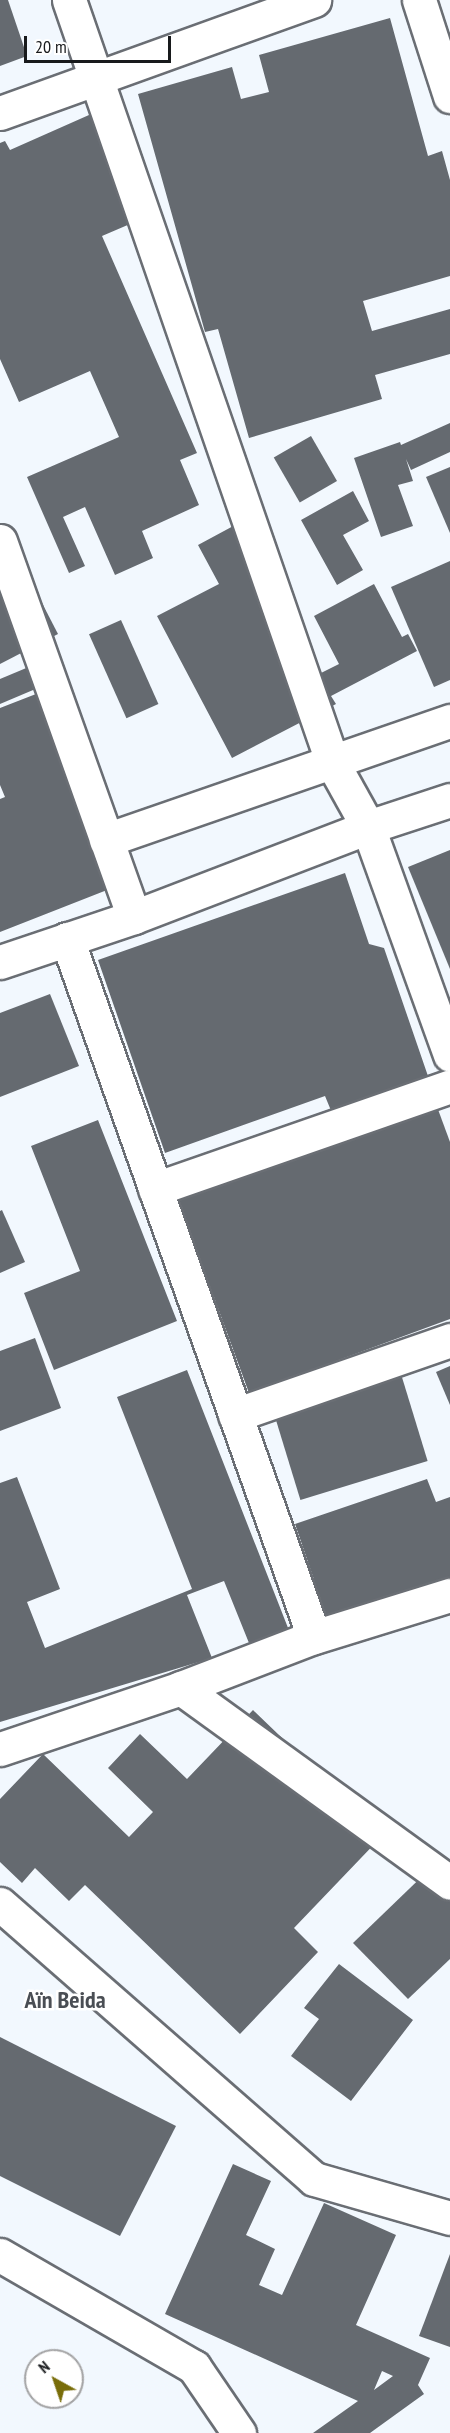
<!DOCTYPE html>
<html>
<head>
<meta charset="utf-8">
<style>
	body { margin:0 }
	#map { position:relative; width:450px; height:2433px; overflow:hidden; background:#f2f8fe; font-family:"PT Sans Narrow",sans-serif }
	div>[style] { position:absolute }
	[style*='--x'] { left:calc(var(--x)*1px); top:calc(var(--y)*1px); width:calc(var(--w)*1px); rotate:calc(var(--a)*1deg) }
	.building>* { inset:0; background:#656a70; transform-origin:0 0 }
	.roads { filter:drop-shadow(2px 0 #6a6e74) drop-shadow(-2px 0 #6a6e74) drop-shadow(0 2px #6a6e74) drop-shadow(0 -2px #6a6e74) }
	.minor>* { height:33px; margin:-16.5px; padding:0 16.5px; transform-origin:16.5px; border-radius:16.5px; background:#fff }
	.major>* { height:33px; margin:-16.5px; padding:0 16.5px; transform-origin:16.5px; border-radius:16.5px; background:#fff }
	span { translate:-50% -50%; white-space:nowrap; text-align:center; line-height:1.15; -webkit-text-stroke:5px #fff; paint-order:stroke }
	.quarter-label { font-size:24px; color:#4a4e54; font-weight:700 }
	.north { position:absolute; left:24px; top:2349px; width:60px; height:60px; box-sizing:border-box; background:#fff; border:2px solid #a3a3a4; border-radius:50%; rotate:320deg; font-size:16px; font-weight:700; line-height:24px; text-align:center; color:#181a1c }
	.north::after { content:''; display:block; margin:auto; width:21px; height:27px; background:#796d09; clip-path:polygon(50% 0,100% 100%,50% 72%,0 100%) }
	.scale { position:absolute; left:24px; top:36px; width:147px; height:27px; box-sizing:border-box; border:3px solid #181a1c; border-top:0; padding-left:8px; font-size:18px; line-height:21px; white-space:nowrap; color:#181a1c; -webkit-text-stroke:4px #fff; paint-order:stroke }
</style>
</head>
<body>
<div id="map">
	<div class="building">
		<i style="clip-path:polygon(0 0,8px 0,27px 56px,0 66px)"></i>
		<i style="clip-path:polygon(390px 18px,428px 156px,442px 151px,450px 180px,450px 276px,363px 301px,372px 331px,450px 309px,450px 354px,375px 375px,382px 399px,249px 438px,218px 329px,205px 332px,138px 94px,232px 67px,241px 99px,269px 92px,259px 55px)"></i>
		<i style="clip-path:polygon(98px 111px,144px 218px,102px 236px,197px 453px,180px 460px,199px 505px,142px 531px,153px 558px,115px 575px,85px 507px,63px 517px,85px 566px,69px 573px,27px 477px,119px 437px,90px 371px,19px 402px,0 359px,0 143px,5px 141px,10px 150px)"></i>
		<i style="clip-path:polygon(450px 423px,450px 452px,411px 470px,406px 459px,413px 481px,398px 485px,413px 526px,381px 537px,354px 458px,400px 442px,401px 445px)"></i>
		<i style="left:311px;top:436px;width:52px;height:43px;rotate:60deg"></i>
		<i style="clip-path:polygon(450px 467px,450px 533px,426px 477px)"></i>
		<i style="clip-path:polygon(353px 491px,369px 521px,343px 535px,363px 570px,337px 585px,301px 520px)"></i>
		<i style="clip-path:polygon(237px 524px,317px 675px,339px 664px,314px 616px,374px 584px,402px 637px,408px 634px,417px 651px,331px 696px,336px 704px,232px 758px,157px 616px,219px 584px,198px 545px)"></i>
		<i style="clip-path:polygon(9px 539px,58px 634px,0 664px,0 543px)"></i>
		<i style="clip-path:polygon(450px 561px,450px 680px,434px 687px,391px 587px)"></i>
		<i style="left:121px;top:620px;width:92px;height:35px;rotate:66deg"></i>
		<i style="clip-path:polygon(43px 661px,52px 682px,0 704px,0 679px)"></i>
		<i style="clip-path:polygon(54px 687px,130px 881px,0 932px,0 799px,5px 797px,0 785px,0 708px)"></i>
		<i style="clip-path:polygon(450px 850px,450px 969px,408px 867px)"></i>
		<i style="clip-path:polygon(345px 873px,369px 944px,384px 948px,429px 1079px,332px 1113px,325px 1096px,165px 1153px,98px 960px)"></i>
		<i style="clip-path:polygon(50px 994px,79px 1066px,0 1097px,0 1013px)"></i>
		<i style="clip-path:polygon(436px 1104px,450px 1142px,450px 1319px,249px 1393px,178px 1199px)"></i>
		<i style="clip-path:polygon(98px 1120px,177px 1321px,54px 1370px,24px 1293px,80px 1271px,31px 1146px)"></i>
		<i style="clip-path:polygon(2px 1210px,25px 1262px,0 1273px,0 1211px)"></i>
		<i style="clip-path:polygon(35px 1338px,61px 1408px,0 1431px,0 1351px)"></i>
		<i style="clip-path:polygon(450px 1366px,450px 1405px,436px 1372px)"></i>
		<i style="clip-path:polygon(187px 1370px,290px 1633px,251px 1648px,224px 1581px,187px 1595px,212px 1658px,0 1722px,0 1483px,17px 1477px,60px 1589px,27px 1602px,45px 1648px,192px 1589px,117px 1397px)"></i>
		<i style="left:401px;top:1374px;width:91px;height:133px;rotate:73deg"></i>
		<i style="clip-path:polygon(427px 1479px,436px 1502px,450px 1497px,450px 1590px,328px 1621px,295px 1524px)"></i>
		<i style="clip-path:polygon(253px 1710px,383px 1835px,294px 1928px,318px 1952px,240px 2034px,85px 1885px,69px 1901px,35px 1868px,22px 1883px,0 1862px,0 1799px,43px 1754px,129px 1837px,153px 1812px,108px 1768px,140px 1734px,187px 1779px)"></i>
		<i style="clip-path:polygon(437px 1862px,450px 1875px,450px 1959px,408px 1999px,353px 1943px)"></i>
		<i style="clip-path:polygon(339px 1964px,413px 2020px,351px 2101px,291px 2056px,319px 2019px,304px 2008px)"></i>
		<i style="clip-path:polygon(0 2037px,176px 2126px,120px 2236px,0 2176px)"></i>
		<i style="clip-path:polygon(evenodd,233px 2164px,271px 2181px,246px 2235px,275px 2249px,259px 2285px,282px 2295px,324px 2203px,396px 2235px,356px 2325px,430px 2358px,418px 2385px,424px 2394px,370px 2433px,313px 2433px,358px 2401px,165px 2314px,233px 2164px,382px 2371px,393px 2376px,374px 2390px,382px 2371px)"></i>
		<i style="clip-path:polygon(450px 2254px,450px 2347px,419px 2336px)"></i>
	</div>
	<div class="roads">
		<div class="minor">
			<i style="--x:69;--y:0;--w:808;--a:70.94"></i>
			<i style="--x:333;--y:764;--w:72;--a:60.9"></i>
			<i style="--x:368;--y:827;--w:242;--a:70.2"></i>
			<i style="--x:0;--y:113;--w:334;--a:-19.8"></i>
			<i style="--x:0;--y:541;--w:399;--a:70.4"></i>
			<i style="--x:106;--y:840;--w:364;--a:-19.1"></i>
			<i style="--x:67;--y:939;--w:740;--a:70.51"></i>
			<i style="--x:0;--y:962;--w:141;--a:-18.6"></i>
			<i style="--x:134;--y:917;--w:251;--a:-21"></i>
			<i style="--x:368;--y:827;--w:86;--a:-18.2"></i>
			<i style="--x:155;--y:1189;--w:312;--a:-19.2"></i>
			<i style="--x:235;--y:1415;--w:228;--a:-19.2"></i>
			<i style="--x:181;--y:1688;--w:332;--a:35.9"></i>
			<i style="--x:0;--y:1749;--w:191;--a:-18.6"></i>
			<i style="--x:181;--y:1688;--w:142;--a:-21"></i>
			<i style="--x:314;--y:1637;--w:142;--a:-17.2"></i>
			<i style="--x:0;--y:1904;--w:417;--a:41.2"></i>
			<i style="--x:314;--y:2179;--w:141;--a:16"></i>
			<i style="--x:0;--y:2255;--w:224;--a:30"></i>
			<i style="--x:194;--y:2367;--w:80;--a:55.7"></i>
		</div>
		<div class="major">
			<i style="--x:419;--y:0;--w:101;--a:72.1"></i>
		</div>
	</div>
	<div class="quarter-label">
		<span style="left:65px;top:2000px">Aïn Beida</span>
	</div>
	<div class="north">N</div>
	<div class="scale">20 m</div>
</div>
</body>
</html>
